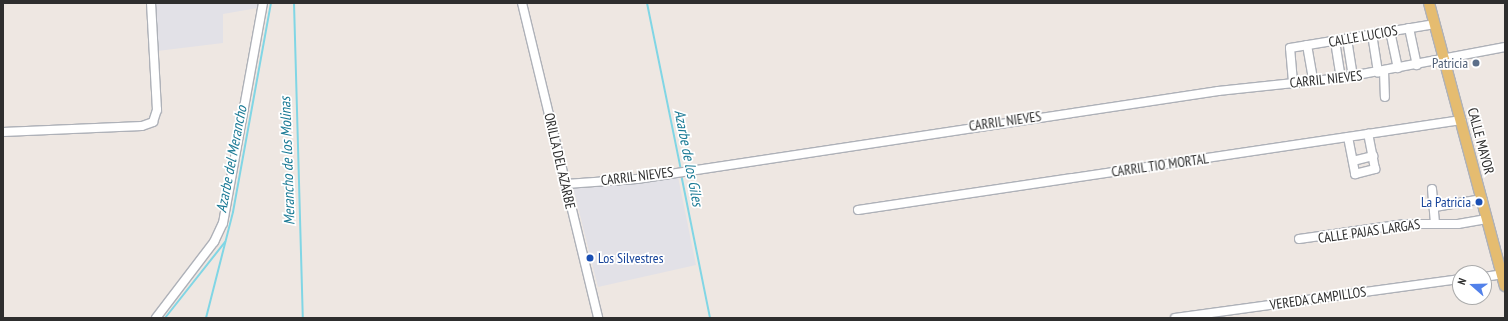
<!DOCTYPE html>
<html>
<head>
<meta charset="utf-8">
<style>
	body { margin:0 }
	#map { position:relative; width:1508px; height:321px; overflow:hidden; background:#eee7e2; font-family:"PT Sans Narrow",sans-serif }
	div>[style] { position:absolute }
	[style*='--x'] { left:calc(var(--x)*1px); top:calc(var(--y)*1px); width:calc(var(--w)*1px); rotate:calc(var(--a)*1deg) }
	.industrial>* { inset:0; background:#e2e1e7 }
	.stream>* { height:2px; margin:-1px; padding:0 1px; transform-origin:1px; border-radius:1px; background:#80d6e5 }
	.roads { filter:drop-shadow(1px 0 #aeb1b8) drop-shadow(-1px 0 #aeb1b8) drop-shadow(0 1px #aeb1b8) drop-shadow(0 -1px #aeb1b8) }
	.minor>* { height:8px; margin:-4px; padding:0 4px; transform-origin:4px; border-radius:4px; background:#fff }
	.major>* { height:10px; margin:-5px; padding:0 5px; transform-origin:5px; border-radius:5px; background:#e5bc70 }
	.dots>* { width:11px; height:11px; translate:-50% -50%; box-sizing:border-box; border:2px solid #fff; border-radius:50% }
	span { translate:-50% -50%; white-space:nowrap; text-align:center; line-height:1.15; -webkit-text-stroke:3.5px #fff; paint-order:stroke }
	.street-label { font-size:14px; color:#2e2e2e }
	.service-label { font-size:14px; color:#4e5e75 }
	.right { translate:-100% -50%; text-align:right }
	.transit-label { font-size:14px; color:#164399 }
	.left { translate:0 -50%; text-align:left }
	.water-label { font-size:15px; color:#1a7a95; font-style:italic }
	.frame { position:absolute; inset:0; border:4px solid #2e2e2e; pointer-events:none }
	.north { position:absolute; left:1452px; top:265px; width:40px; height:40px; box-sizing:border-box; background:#fff; border:1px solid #ababab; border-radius:50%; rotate:290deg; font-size:11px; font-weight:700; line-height:16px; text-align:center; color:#2e2e2e }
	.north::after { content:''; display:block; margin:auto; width:14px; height:18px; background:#5281ea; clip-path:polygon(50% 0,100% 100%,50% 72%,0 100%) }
</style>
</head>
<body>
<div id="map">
	<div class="industrial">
		<i style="clip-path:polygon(147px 3px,258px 3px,257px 8px,223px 14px,223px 43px,149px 52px)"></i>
		<i style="clip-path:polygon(678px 177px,696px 265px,598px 287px,573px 187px)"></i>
	</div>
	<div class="stream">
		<i style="--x:294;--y:3;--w:315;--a:88.4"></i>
		<i style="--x:647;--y:3;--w:170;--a:78.5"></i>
		<i style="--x:681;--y:174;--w:147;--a:78.6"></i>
		<i style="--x:165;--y:318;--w:97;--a:-51.7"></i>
		<i style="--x:206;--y:318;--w:109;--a:-75.7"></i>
		<i style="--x:233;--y:212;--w:212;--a:-79.7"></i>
	</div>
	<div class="roads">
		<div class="minor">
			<i style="--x:522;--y:3;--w:324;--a:76.4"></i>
			<i style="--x:1409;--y:28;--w:38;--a:78"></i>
			<i style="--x:1390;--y:31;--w:38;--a:78"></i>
			<i style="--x:1372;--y:34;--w:39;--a:81"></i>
			<i style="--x:1347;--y:39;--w:37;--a:81"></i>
			<i style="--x:1335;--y:41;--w:37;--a:81"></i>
			<i style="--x:1307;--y:45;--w:36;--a:80"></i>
			<i style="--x:1384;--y:71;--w:26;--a:88"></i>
			<i style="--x:1293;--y:82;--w:34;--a:-95"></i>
			<i style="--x:1290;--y:48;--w:147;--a:-9.4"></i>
			<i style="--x:3;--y:132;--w:139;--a:-2.5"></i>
			<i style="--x:142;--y:126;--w:12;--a:-20"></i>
			<i style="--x:153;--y:122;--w:13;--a:-72"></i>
			<i style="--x:157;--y:110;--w:107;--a:-93.2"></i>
			<i style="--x:1348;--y:137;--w:38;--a:79"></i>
			<i style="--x:1355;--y:174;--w:21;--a:-14"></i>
			<i style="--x:1375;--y:169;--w:36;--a:-101"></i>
			<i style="--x:1353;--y:161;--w:21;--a:-14"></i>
			<i style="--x:566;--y:184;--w:71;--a:-4"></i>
			<i style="--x:637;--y:179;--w:588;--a:-8.61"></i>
			<i style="--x:1218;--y:91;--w:124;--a:-6"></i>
			<i style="--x:1341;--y:78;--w:167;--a:-10.7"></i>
			<i style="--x:1432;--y:189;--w:34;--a:85"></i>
			<i style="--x:1435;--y:207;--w:48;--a:-9.7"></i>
			<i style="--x:858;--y:210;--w:610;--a:-8.49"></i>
			<i style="--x:1299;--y:239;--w:107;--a:-8.1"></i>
			<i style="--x:1405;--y:224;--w:53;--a:0"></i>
			<i style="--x:1458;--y:224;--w:29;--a:-10"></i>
			<i style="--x:1484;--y:277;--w:18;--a:-9"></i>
			<i style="--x:156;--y:318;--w:96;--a:-52.7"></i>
			<i style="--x:214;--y:242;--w:21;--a:-65"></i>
			<i style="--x:223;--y:223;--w:224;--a:-79.7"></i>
			<i style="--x:1175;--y:318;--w:288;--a:-7.8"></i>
		</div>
		<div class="major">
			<i style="--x:1429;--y:3;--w:293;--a:75"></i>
		</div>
	</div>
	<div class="dots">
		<i style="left:1476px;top:63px;background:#5c6f8a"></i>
		<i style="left:1479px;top:202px;background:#1a4fb4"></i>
		<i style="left:590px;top:258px;background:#1a4fb4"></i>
	</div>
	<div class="street-label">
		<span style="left:1363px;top:36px;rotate:-10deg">CALLE LUCIOS</span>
		<span style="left:1326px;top:79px;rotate:-6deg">CARRIL NIEVES</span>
		<span style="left:1005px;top:121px;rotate:-8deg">CARRIL NIEVES</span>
		<span style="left:1481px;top:141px;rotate:75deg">CALLE MAYOR</span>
		<span style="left:560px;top:161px;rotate:77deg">ORILLA DEL AZARBE</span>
		<span style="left:1160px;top:165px;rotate:-8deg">CARRIL TIO MORTAL</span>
		<span style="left:637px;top:176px;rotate:-7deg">CARRIL NIEVES</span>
		<span style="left:1369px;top:231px;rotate:-8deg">CALLE PAJAS LARGAS</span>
		<span style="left:1318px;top:298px;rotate:-8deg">VEREDA CAMPILLOS</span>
	</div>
	<div class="service-label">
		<span class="right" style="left:1468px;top:63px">Patricia</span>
	</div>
	<div class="transit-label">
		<span class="right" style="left:1471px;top:202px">La Patricia</span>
		<span class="left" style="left:598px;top:258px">Los Silvestres</span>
	</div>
	<div class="water-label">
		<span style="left:689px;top:158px;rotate:79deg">Azarbe de los Giles</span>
		<span style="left:231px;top:159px;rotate:-79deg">Azarbe del Merancho</span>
		<span style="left:287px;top:161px;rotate:-92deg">Merancho de los Molinas</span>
	</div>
	<div class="frame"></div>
	<div class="north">N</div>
</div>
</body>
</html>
